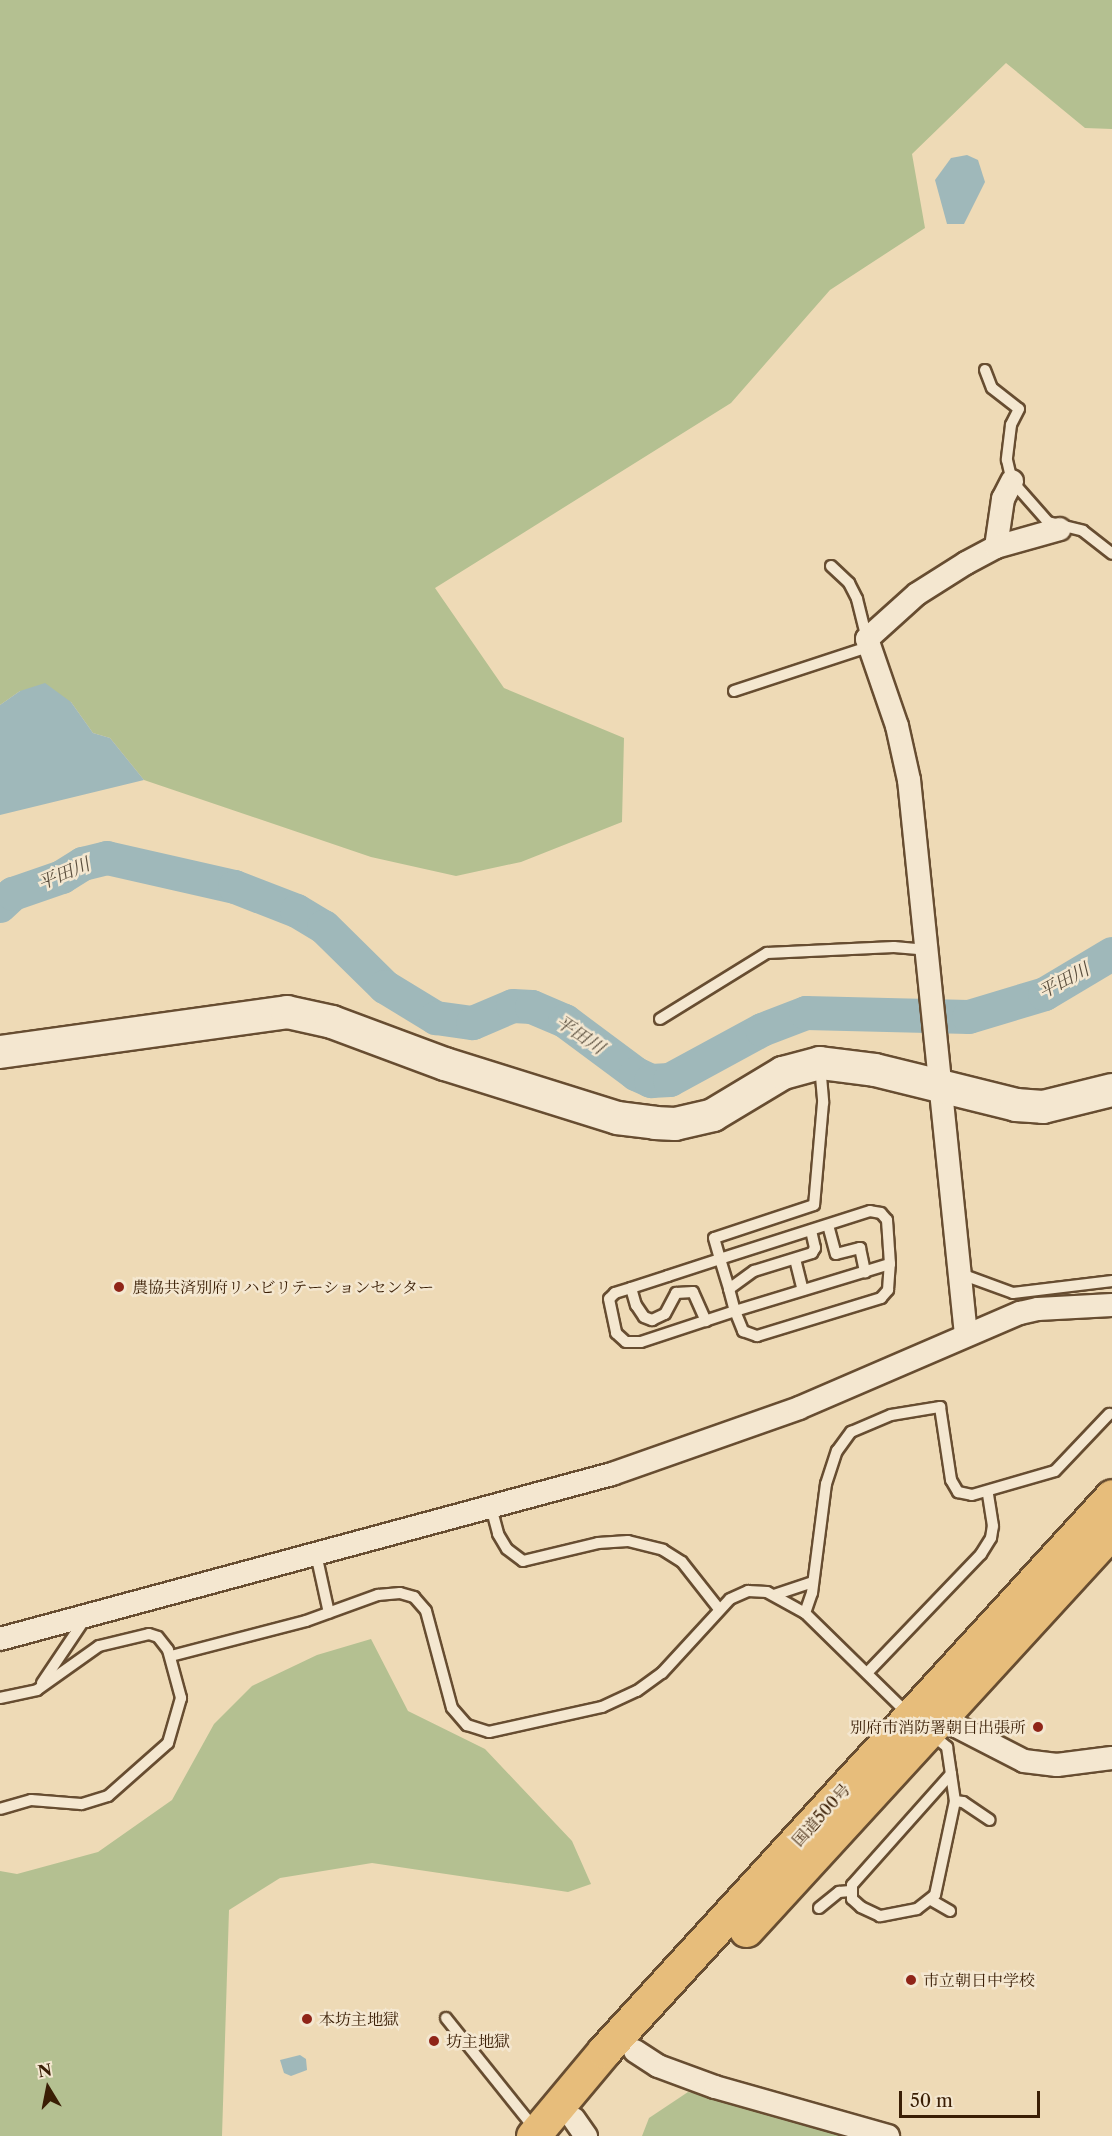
<!DOCTYPE html>
<html>
<head>
<meta charset="utf-8">
<style>
	body { margin:0 }
	#map { position:relative; width:1112px; height:2136px; overflow:hidden; background:#eedab6; font-family:"Libre Caslon Text","Noto Serif JP",serif }
	div>[style] { position:absolute }
	[style*='--x'] { left:calc(var(--x)*1px); top:calc(var(--y)*1px); width:calc(var(--w)*1px); rotate:calc(var(--a)*1deg) }
	.green>* { inset:0; background:#b4c091 }
	.water>* { inset:0; background:#9fb8ba }
	.river>* { height:34px; margin:-17px; padding:0 17px; transform-origin:17px; border-radius:17px; background:#9fb8ba }
	.roads { filter:drop-shadow(2px 0 #674d31) drop-shadow(-2px 0 #674d31) drop-shadow(0 2px #674d31) drop-shadow(0 -2px #674d31) }
	.lane>* { height:10px; margin:-5px; padding:0 5px; transform-origin:5px; border-radius:5px; background:#f4e7d0 }
	.street>* { height:22px; margin:-11px; padding:0 11px; transform-origin:11px; border-radius:11px; background:#f4e7d0 }
	.secondary>* { height:32px; margin:-16px; padding:0 16px; transform-origin:16px; border-radius:16px; background:#f4e7d0 }
	.highway>* { height:33px; margin:-16.5px; padding:0 16.5px; transform-origin:16.5px; border-radius:16.5px; background:#e7bd7b }
	.dots>* { width:16px; height:16px; translate:-50% -50%; box-sizing:border-box; border:3px solid #f4e7d0; border-radius:50% }
	span { translate:-50% -50%; white-space:nowrap; text-align:center; line-height:1.15; -webkit-text-stroke:5px #f4e7d0; paint-order:stroke }
	.poi-label { font-size:16px; color:#3a1e05 }
	.left { translate:0 -50%; text-align:left }
	.right { translate:-100% -50%; text-align:right }
	.street-label { font-size:16px; color:#3a1e05 }
	.water-label { font-size:18px; color:#584c3b; font-style:italic }
	.north { position:absolute; left:18px; top:2058px; width:60px; height:60px; -webkit-text-stroke:4px #f4e7d0; paint-order:stroke; rotate:350deg; font-size:16px; font-weight:700; line-height:24px; text-align:center; color:#3a1e05 }
	.north::after { content:''; display:block; margin:auto; width:21px; height:27px; background:#3a1e05; clip-path:polygon(50% 0,100% 100%,50% 72%,0 100%) }
	.scale { position:absolute; left:899px; top:2091px; width:141px; height:27px; box-sizing:border-box; border:3px solid #3a1e05; border-top:0; padding-left:8px; font-size:18px; line-height:21px; white-space:nowrap; color:#3a1e05; -webkit-text-stroke:4px #f4e7d0; paint-order:stroke }
</style>
</head>
<body>
<div id="map">
	<div class="green">
		<i style="clip-path:polygon(0 0,1112px 0,1112px 129px,1085px 128px,1006px 63px,912px 154px,925px 228px,830px 290px,731px 403px,435px 588px,504px 688px,624px 738px,622px 822px,521px 862px,456px 876px,371px 857px,144px 780px,110px 738px,93px 733px,71px 702px,20px 691px,0 705px)"></i>
		<i style="clip-path:polygon(371px 1639px,408px 1711px,485px 1749px,572px 1841px,591px 1884px,568px 1892px,372px 1863px,280px 1878px,229px 1910px,222px 2136px,0 2136px,0 1871px,17px 1874px,98px 1852px,172px 1800px,214px 1724px,252px 1686px,317px 1655px)"></i>
		<i style="clip-path:polygon(688px 2092px,752px 2104px,783px 2119px,845px 2136px,642px 2136px,649px 2118px)"></i>
	</div>
	<div class="water">
		<i style="clip-path:polygon(967px 155px,978px 160px,985px 182px,964px 224px,947px 224px,935px 180px,951px 158px)"></i>
		<i style="clip-path:polygon(45px 683px,71px 702px,93px 733px,110px 738px,144px 780px,0 815px,0 705px,20px 691px)"></i>
		<i style="clip-path:polygon(300px 2055px,306px 2059px,307px 2070px,291px 2076px,284px 2073px,280px 2060px)"></i>
	</div>
	<div class="river">
		<i style="--x:0;--y:906;--w:18;--a:-43"></i>
		<i style="--x:13;--y:894;--w:52;--a:-19.1"></i>
		<i style="--x:62;--y:877;--w:25;--a:-32"></i>
		<i style="--x:83;--y:864;--w:25;--a:-14"></i>
		<i style="--x:107;--y:858;--w:131;--a:12.8"></i>
		<i style="--x:235;--y:887;--w:66;--a:21.2"></i>
		<i style="--x:297;--y:911;--w:31;--a:31"></i>
		<i style="--x:324;--y:927;--w:86;--a:44.5"></i>
		<i style="--x:385;--y:987;--w:60;--a:31.3"></i>
		<i style="--x:436;--y:1018;--w:37;--a:8"></i>
		<i style="--x:473;--y:1023;--w:43;--a:-23"></i>
		<i style="--x:513;--y:1006;--w:19;--a:3"></i>
		<i style="--x:532;--y:1007;--w:36;--a:23"></i>
		<i style="--x:565;--y:1021;--w:89;--a:36.7"></i>
		<i style="--x:636;--y:1074;--w:17;--a:25"></i>
		<i style="--x:651;--y:1081;--w:19;--a:-3"></i>
		<i style="--x:670;--y:1080;--w:105;--a:-28.5"></i>
		<i style="--x:762;--y:1030;--w:47;--a:-21.1"></i>
		<i style="--x:806;--y:1013;--w:163;--a:1.4"></i>
		<i style="--x:969;--y:1017;--w:79;--a:-16.8"></i>
		<i style="--x:1045;--y:994;--w:78;--a:-30.8"></i>
	</div>
	<div class="roads">
		<div class="lane">
			<i style="--x:985;--y:370;--w:19;--a:69"></i>
			<i style="--x:992;--y:388;--w:34;--a:38"></i>
			<i style="--x:1019;--y:409;--w:18;--a:117"></i>
			<i style="--x:1011;--y:425;--w:35;--a:97"></i>
			<i style="--x:1007;--y:460;--w:22;--a:77"></i>
			<i style="--x:1012;--y:481;--w:55;--a:48.7"></i>
			<i style="--x:1048;--y:522;--w:36;--a:14"></i>
			<i style="--x:1083;--y:531;--w:37;--a:38"></i>
			<i style="--x:831;--y:566;--w:25;--a:43"></i>
			<i style="--x:849;--y:583;--w:18;--a:63"></i>
			<i style="--x:857;--y:599;--w:41;--a:76"></i>
			<i style="--x:734;--y:691;--w:141;--a:-18.2"></i>
			<i style="--x:660;--y:1019;--w:126;--a:-31.7"></i>
			<i style="--x:767;--y:953;--w:127;--a:-2.7"></i>
			<i style="--x:894;--y:947;--w:33;--a:5"></i>
			<i style="--x:820;--y:1065;--w:38;--a:85"></i>
			<i style="--x:823;--y:1103;--w:102;--a:95"></i>
			<i style="--x:814;--y:1205;--w:105;--a:161.7"></i>
			<i style="--x:714;--y:1238;--w:22;--a:74"></i>
			<i style="--x:720;--y:1259;--w:31;--a:73"></i>
			<i style="--x:729;--y:1289;--w:23;--a:75"></i>
			<i style="--x:735;--y:1311;--w:22;--a:68"></i>
			<i style="--x:743;--y:1331;--w:15;--a:20"></i>
			<i style="--x:757;--y:1336;--w:130;--a:-17"></i>
			<i style="--x:881;--y:1298;--w:11;--a:-49"></i>
			<i style="--x:888;--y:1290;--w:26;--a:-86"></i>
			<i style="--x:890;--y:1264;--w:44;--a:-93.9"></i>
			<i style="--x:887;--y:1220;--w:9;--a:-131"></i>
			<i style="--x:881;--y:1213;--w:11;--a:-170"></i>
			<i style="--x:870;--y:1211;--w:157;--a:162.3"></i>
			<i style="--x:720;--y:1259;--w:55;--a:161.9"></i>
			<i style="--x:668;--y:1276;--w:39;--a:162"></i>
			<i style="--x:631;--y:1288;--w:17;--a:163"></i>
			<i style="--x:615;--y:1293;--w:8;--a:135"></i>
			<i style="--x:609;--y:1299;--w:35;--a:78"></i>
			<i style="--x:616;--y:1333;--w:13;--a:42"></i>
			<i style="--x:626;--y:1342;--w:15;--a:0"></i>
			<i style="--x:641;--y:1342;--w:99;--a:-18.3"></i>
			<i style="--x:735;--y:1311;--w:162;--a:-16.9"></i>
			<i style="--x:828;--y:1225;--w:30;--a:75"></i>
			<i style="--x:836;--y:1254;--w:25;--a:-14"></i>
			<i style="--x:860;--y:1248;--w:25;--a:78"></i>
			<i style="--x:795;--y:1259;--w:32;--a:76"></i>
			<i style="--x:961;--y:1274;--w:55;--a:20.1"></i>
			<i style="--x:1013;--y:1293;--w:100;--a:-6.9"></i>
			<i style="--x:631;--y:1288;--w:18;--a:74"></i>
			<i style="--x:636;--y:1305;--w:14;--a:56"></i>
			<i style="--x:644;--y:1317;--w:9;--a:21"></i>
			<i style="--x:652;--y:1320;--w:14;--a:-25"></i>
			<i style="--x:665;--y:1314;--w:24;--a:-62"></i>
			<i style="--x:676;--y:1293;--w:17;--a:-3"></i>
			<i style="--x:693;--y:1292;--w:32;--a:66"></i>
			<i style="--x:729;--y:1289;--w:31;--a:-36"></i>
			<i style="--x:754;--y:1271;--w:61;--a:-17.2"></i>
			<i style="--x:812;--y:1253;--w:6;--a:-59"></i>
			<i style="--x:815;--y:1248;--w:18;--a:-103"></i>
			<i style="--x:491;--y:1507;--w:28;--a:75"></i>
			<i style="--x:498;--y:1534;--w:17;--a:59"></i>
			<i style="--x:507;--y:1549;--w:20;--a:37"></i>
			<i style="--x:523;--y:1561;--w:77;--a:-13.5"></i>
			<i style="--x:598;--y:1543;--w:30;--a:-4"></i>
			<i style="--x:628;--y:1541;--w:36;--a:14"></i>
			<i style="--x:663;--y:1550;--w:22;--a:32"></i>
			<i style="--x:682;--y:1562;--w:60;--a:51.8"></i>
			<i style="--x:316;--y:1554;--w:60;--a:77.6"></i>
			<i style="--x:774;--y:1595;--w:41;--a:-18.4"></i>
			<i style="--x:805;--y:1613;--w:21;--a:-71"></i>
			<i style="--x:812;--y:1593;--w:110;--a:-82.7"></i>
			<i style="--x:826;--y:1484;--w:35;--a:-72"></i>
			<i style="--x:837;--y:1451;--w:24;--a:-54"></i>
			<i style="--x:851;--y:1432;--w:43;--a:-23"></i>
			<i style="--x:891;--y:1415;--w:50;--a:-9.3"></i>
			<i style="--x:940;--y:1407;--w:74;--a:81.4"></i>
			<i style="--x:951;--y:1480;--w:14;--a:60"></i>
			<i style="--x:958;--y:1492;--w:14;--a:12"></i>
			<i style="--x:972;--y:1495;--w:86;--a:-16.1"></i>
			<i style="--x:1055;--y:1471;--w:79;--a:-46.5"></i>
			<i style="--x:171;--y:1656;--w:139;--a:-14.5"></i>
			<i style="--x:306;--y:1621;--w:77;--a:-19.9"></i>
			<i style="--x:378;--y:1595;--w:22;--a:-5"></i>
			<i style="--x:400;--y:1593;--w:15;--a:16"></i>
			<i style="--x:414;--y:1597;--w:18;--a:49"></i>
			<i style="--x:426;--y:1611;--w:100;--a:75"></i>
			<i style="--x:452;--y:1708;--w:23;--a:49"></i>
			<i style="--x:467;--y:1725;--w:23;--a:18"></i>
			<i style="--x:489;--y:1732;--w:116;--a:-12.5"></i>
			<i style="--x:602;--y:1707;--w:38;--a:-25"></i>
			<i style="--x:637;--y:1691;--w:31;--a:-36"></i>
			<i style="--x:662;--y:1673;--w:100;--a:-47.4"></i>
			<i style="--x:730;--y:1599;--w:20;--a:-24"></i>
			<i style="--x:748;--y:1591;--w:19;--a:3"></i>
			<i style="--x:767;--y:1592;--w:43;--a:28.9"></i>
			<i style="--x:805;--y:1613;--w:144;--a:44.4"></i>
			<i style="--x:867;--y:1673;--w:165;--a:-46.2"></i>
			<i style="--x:981;--y:1554;--w:19;--a:-58"></i>
			<i style="--x:991;--y:1538;--w:12;--a:-81"></i>
			<i style="--x:993;--y:1526;--w:33;--a:-99"></i>
			<i style="--x:42;--y:1683;--w:81;--a:-56.1"></i>
			<i style="--x:0;--y:1698;--w:38;--a:-12"></i>
			<i style="--x:37;--y:1690;--w:76;--a:-35.4"></i>
			<i style="--x:99;--y:1646;--w:51;--a:-13.5"></i>
			<i style="--x:149;--y:1634;--w:9;--a:18"></i>
			<i style="--x:158;--y:1637;--w:16;--a:52"></i>
			<i style="--x:168;--y:1650;--w:50;--a:74.8"></i>
			<i style="--x:181;--y:1698;--w:47;--a:106.1"></i>
			<i style="--x:168;--y:1743;--w:80;--a:138.5"></i>
			<i style="--x:108;--y:1796;--w:28;--a:163"></i>
			<i style="--x:81;--y:1804;--w:50;--a:-175.4"></i>
			<i style="--x:31;--y:1800;--w:32;--a:164"></i>
			<i style="--x:931;--y:1734;--w:21;--a:39"></i>
			<i style="--x:947;--y:1747;--w:55;--a:81.6"></i>
			<i style="--x:955;--y:1801;--w:96;--a:102"></i>
			<i style="--x:935;--y:1895;--w:23;--a:142"></i>
			<i style="--x:917;--y:1909;--w:38;--a:169"></i>
			<i style="--x:880;--y:1916;--w:21;--a:-155"></i>
			<i style="--x:861;--y:1907;--w:12;--a:-138"></i>
			<i style="--x:852;--y:1899;--w:14;--a:-90"></i>
			<i style="--x:852;--y:1885;--w:149;--a:-48.3"></i>
			<i style="--x:955;--y:1801;--w:8;--a:7"></i>
			<i style="--x:963;--y:1802;--w:32;--a:34"></i>
			<i style="--x:931;--y:1900;--w:22;--a:30"></i>
			<i style="--x:819;--y:1908;--w:26;--a:-39"></i>
			<i style="--x:839;--y:1892;--w:11;--a:-5"></i>
			<i style="--x:446;--y:2018;--w:141;--a:51.3"></i>
		</div>
		<div class="street">
			<i style="--x:996;--y:547;--w:49;--a:-81.7"></i>
			<i style="--x:1003;--y:499;--w:20;--a:-63"></i>
			<i style="--x:966;--y:1335;--w:558;--a:-95.86"></i>
			<i style="--x:909;--y:780;--w:55;--a:-102.5"></i>
			<i style="--x:897;--y:726;--w:92;--a:-109"></i>
			<i style="--x:867;--y:639;--w:67;--a:-42"></i>
			<i style="--x:917;--y:594;--w:58;--a:-32.3"></i>
			<i style="--x:966;--y:563;--w:34;--a:-28"></i>
			<i style="--x:996;--y:547;--w:66;--a:-15.7"></i>
			<i style="--x:0;--y:1639;--w:634;--a:-15.09"></i>
			<i style="--x:612;--y:1474;--w:198;--a:-19.4"></i>
			<i style="--x:799;--y:1408;--w:241;--a:-23.3"></i>
			<i style="--x:1020;--y:1313;--w:18;--a:-13"></i>
			<i style="--x:1038;--y:1309;--w:74;--a:-3.1"></i>
			<i style="--x:933;--y:1708;--w:29;--a:38"></i>
			<i style="--x:956;--y:1726;--w:76;--a:27.2"></i>
			<i style="--x:1024;--y:1761;--w:33;--a:7"></i>
			<i style="--x:1057;--y:1765;--w:55;--a:-7.3"></i>
			<i style="--x:635;--y:2051;--w:27;--a:33"></i>
			<i style="--x:658;--y:2066;--w:61;--a:20.2"></i>
			<i style="--x:715;--y:2087;--w:180;--a:15.8"></i>
			<i style="--x:574;--y:2119;--w:21;--a:55"></i>
		</div>
		<div class="secondary">
			<i style="--x:0;--y:1052;--w:290;--a:-7.9"></i>
			<i style="--x:287;--y:1012;--w:46;--a:12.5"></i>
			<i style="--x:332;--y:1022;--w:121;--a:20.4"></i>
			<i style="--x:445;--y:1064;--w:180;--a:17.4"></i>
			<i style="--x:617;--y:1118;--w:38;--a:7"></i>
			<i style="--x:655;--y:1123;--w:20;--a:3"></i>
			<i style="--x:675;--y:1124;--w:39;--a:-13"></i>
			<i style="--x:713;--y:1115;--w:82;--a:-31"></i>
			<i style="--x:783;--y:1073;--w:38;--a:-15"></i>
			<i style="--x:820;--y:1063;--w:55;--a:7.3"></i>
			<i style="--x:875;--y:1070;--w:145;--a:13.9"></i>
			<i style="--x:1016;--y:1105;--w:27;--a:4"></i>
			<i style="--x:1043;--y:1107;--w:71;--a:-13.8"></i>
		</div>
		<div class="highway">
			<i style="--x:746;--y:1930;--w:541;--a:-47.47"></i>
			<i style="--x:533;--y:2136;--w:111;--a:-50.1"></i>
			<i style="--x:604;--y:2051;--w:752;--a:-47.53"></i>
		</div>
	</div>
	<div class="dots">
		<i style="left:119px;top:1287px;background:#8f2418"></i>
		<i style="left:1038px;top:1727px;background:#8f2418"></i>
		<i style="left:911px;top:1980px;background:#8f2418"></i>
		<i style="left:307px;top:2019px;background:#8f2418"></i>
		<i style="left:434px;top:2041px;background:#8f2418"></i>
	</div>
	<div class="poi-label">
		<span class="left" style="left:132px;top:1287px">農協共済別府リハビリテーションセンター</span>
		<span class="right" style="left:1026px;top:1727px">別府市消防署朝日出張所</span>
		<span class="left" style="left:923px;top:1980px">市立朝日中学校</span>
		<span class="left" style="left:319px;top:2019px">本坊主地獄</span>
		<span class="left" style="left:446px;top:2041px">坊主地獄</span>
	</div>
	<div class="street-label">
		<span style="left:821px;top:1815px;rotate:-48deg">国道500号</span>
	</div>
	<div class="water-label">
		<span style="left:64px;top:874px;rotate:-23deg">平田川</span>
		<span style="left:1064px;top:981px;rotate:-28deg">平田川</span>
		<span style="left:580px;top:1035px;rotate:34deg">平田川</span>
	</div>
	<div class="north">N</div>
	<div class="scale">50 m</div>
</div>
</body>
</html>
